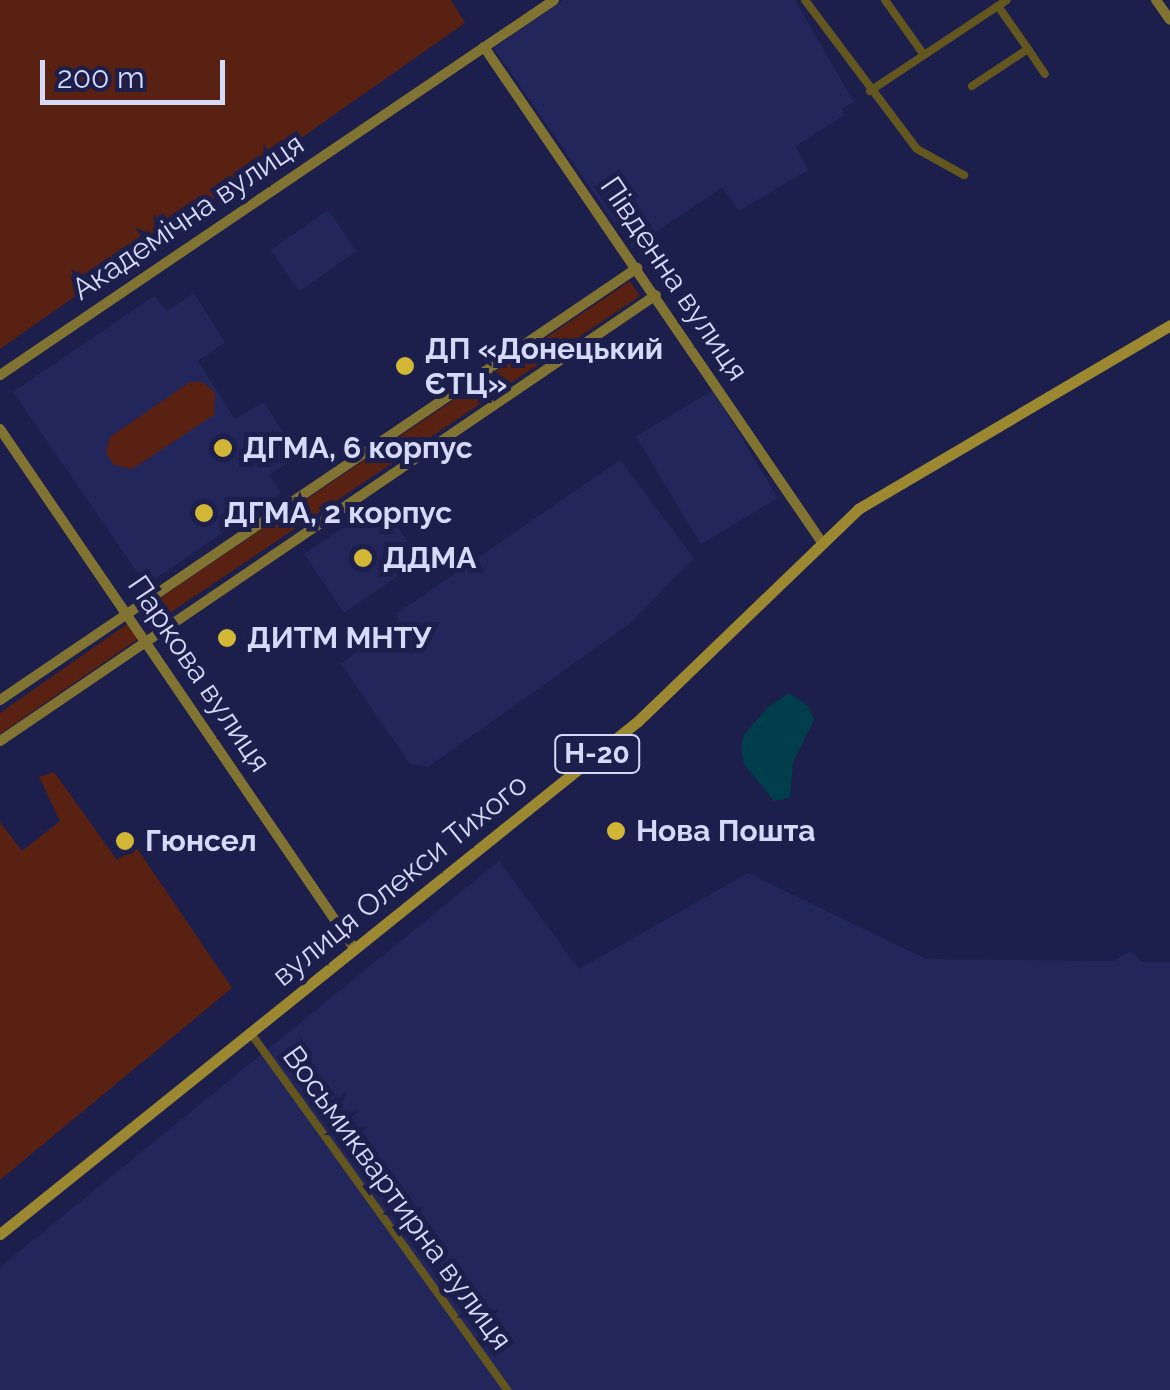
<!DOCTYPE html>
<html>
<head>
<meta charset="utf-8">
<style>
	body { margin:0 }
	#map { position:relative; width:1170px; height:1390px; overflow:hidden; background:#1c1e4b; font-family:Raleway,sans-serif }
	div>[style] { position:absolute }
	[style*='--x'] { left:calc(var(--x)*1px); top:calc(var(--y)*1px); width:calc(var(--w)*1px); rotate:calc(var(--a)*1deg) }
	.built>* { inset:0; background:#23265a; transform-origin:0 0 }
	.green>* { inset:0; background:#592111; transform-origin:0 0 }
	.water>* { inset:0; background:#003e4b }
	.street>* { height:8px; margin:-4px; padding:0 4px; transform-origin:4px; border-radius:4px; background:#63571f }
	.secondary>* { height:10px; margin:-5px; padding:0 5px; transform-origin:5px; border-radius:5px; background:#817332 }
	.primary>* { height:11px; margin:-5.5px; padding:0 5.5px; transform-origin:5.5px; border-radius:5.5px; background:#9b8831 }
	.dots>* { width:28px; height:28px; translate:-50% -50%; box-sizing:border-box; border:5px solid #1c1e4b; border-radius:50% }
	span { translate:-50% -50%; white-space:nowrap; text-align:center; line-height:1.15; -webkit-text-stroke:10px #1c1e4b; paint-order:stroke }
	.shield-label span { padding:2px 8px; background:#1c1e4b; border:2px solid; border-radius:8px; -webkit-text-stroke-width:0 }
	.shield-label { font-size:28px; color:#d4daf7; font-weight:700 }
	.street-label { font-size:30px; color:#d4daf7 }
	.poi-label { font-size:30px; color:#d4daf7; font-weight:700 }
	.left { translate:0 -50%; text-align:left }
	.scale { position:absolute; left:40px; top:60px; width:185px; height:45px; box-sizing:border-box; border:5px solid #d4daf7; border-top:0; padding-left:12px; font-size:30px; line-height:35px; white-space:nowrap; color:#d4daf7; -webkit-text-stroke:8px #1c1e4b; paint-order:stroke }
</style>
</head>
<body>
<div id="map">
	<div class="built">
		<i style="clip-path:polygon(563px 0,795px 0,854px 102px,842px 108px,845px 115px,796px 146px,808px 170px,739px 211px,722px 188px,632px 248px,494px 48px)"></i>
		<i style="left:328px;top:210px;width:50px;height:70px;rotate:55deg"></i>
		<i style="clip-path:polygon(194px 293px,225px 342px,198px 361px,235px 419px,264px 402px,298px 456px,269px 475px,281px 493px,146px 585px,13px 392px,154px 296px,167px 311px)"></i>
		<i style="left:713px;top:390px;width:126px;height:90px;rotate:59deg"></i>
		<i style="clip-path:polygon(620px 460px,694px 558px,632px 622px,428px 767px,410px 764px,341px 664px,399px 619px,396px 614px)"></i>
		<i style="left:381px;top:502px;width:71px;height:93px;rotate:56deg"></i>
		<i style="clip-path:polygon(499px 861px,579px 969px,748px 873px,926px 959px,1114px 961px,1130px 951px,1142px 962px,1170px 962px,1170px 1390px,0 1390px,0 1267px)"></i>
	</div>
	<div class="green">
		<i style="clip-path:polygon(0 0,451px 0,465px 23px,0 349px)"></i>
		<i style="left:630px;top:281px;width:18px;height:589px;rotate:56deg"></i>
		<i style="clip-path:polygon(190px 382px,202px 382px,215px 392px,214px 415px,132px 469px,114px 465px,106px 453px,110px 437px)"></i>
		<i style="clip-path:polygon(127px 624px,138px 639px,0 734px,0 713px)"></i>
		<i style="clip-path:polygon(54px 772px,117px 860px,136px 847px,232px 988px,0 1180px,0 822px,22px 851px,60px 821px,39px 777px)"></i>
	</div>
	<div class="water">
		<i style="clip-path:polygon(789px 693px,808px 706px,814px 720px,793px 762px,790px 798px,774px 801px,744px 764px,741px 747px,744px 735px,768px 707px)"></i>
	</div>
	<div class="street">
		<i style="--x:805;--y:0;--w:186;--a:53.1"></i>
		<i style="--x:917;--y:149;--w:54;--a:29"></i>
		<i style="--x:885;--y:0;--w:67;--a:54.7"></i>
		<i style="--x:1028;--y:49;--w:30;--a:56"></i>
		<i style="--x:972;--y:86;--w:67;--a:-33.5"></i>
		<i style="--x:1028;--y:49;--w:52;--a:-124.9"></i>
		<i style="--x:870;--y:91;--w:164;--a:-33.6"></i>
		<i style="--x:250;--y:1032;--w:441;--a:54.3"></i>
	</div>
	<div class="secondary">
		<i style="--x:1156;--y:0;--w:24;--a:55"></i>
		<i style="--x:484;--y:47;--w:598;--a:55.7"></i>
		<i style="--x:0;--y:375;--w:669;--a:-34.09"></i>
		<i style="--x:0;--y:429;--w:628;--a:55.7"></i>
		<i style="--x:0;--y:700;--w:770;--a:-34.14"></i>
		<i style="--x:0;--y:741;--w:793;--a:-34.21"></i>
	</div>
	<div class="primary">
		<i style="--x:0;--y:1234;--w:819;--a:-38.8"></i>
		<i style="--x:638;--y:721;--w:306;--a:-43.9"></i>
		<i style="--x:858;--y:509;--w:362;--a:-30.5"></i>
	</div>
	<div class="dots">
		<i style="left:405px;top:366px;background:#d2b736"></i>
		<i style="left:223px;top:448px;background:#d2b736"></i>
		<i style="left:204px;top:513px;background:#d2b736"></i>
		<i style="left:363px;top:558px;background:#d2b736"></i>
		<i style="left:227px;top:638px;background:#d2b736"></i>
		<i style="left:616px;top:831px;background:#d2b736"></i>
		<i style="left:125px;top:841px;background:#d2b736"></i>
	</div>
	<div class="shield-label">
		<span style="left:597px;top:754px">Н-20</span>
	</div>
	<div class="street-label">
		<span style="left:188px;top:217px;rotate:-34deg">Академічна вулиця</span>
		<span style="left:674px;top:279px;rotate:56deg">Південна вулиця</span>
		<span style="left:199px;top:674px;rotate:56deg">Паркова вулиця</span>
		<span style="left:400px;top:880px;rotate:-39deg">вулиця Олекси Тихого</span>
		<span style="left:397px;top:1198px;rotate:54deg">Восьмиквартирна вулиця</span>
	</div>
	<div class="poi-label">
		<span class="left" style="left:425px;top:366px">ДП «Донецький<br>ЄТЦ»</span>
		<span class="left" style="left:243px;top:448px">ДГМА, 6 корпус</span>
		<span class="left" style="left:224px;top:513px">ДГМА, 2 корпус</span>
		<span class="left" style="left:383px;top:558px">ДДМА</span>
		<span class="left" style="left:247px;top:638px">ДИТМ МНТУ</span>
		<span class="left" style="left:636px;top:831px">Нова Пошта</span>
		<span class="left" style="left:145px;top:841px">Гюнсел</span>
	</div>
	<div class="scale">200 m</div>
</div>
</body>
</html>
